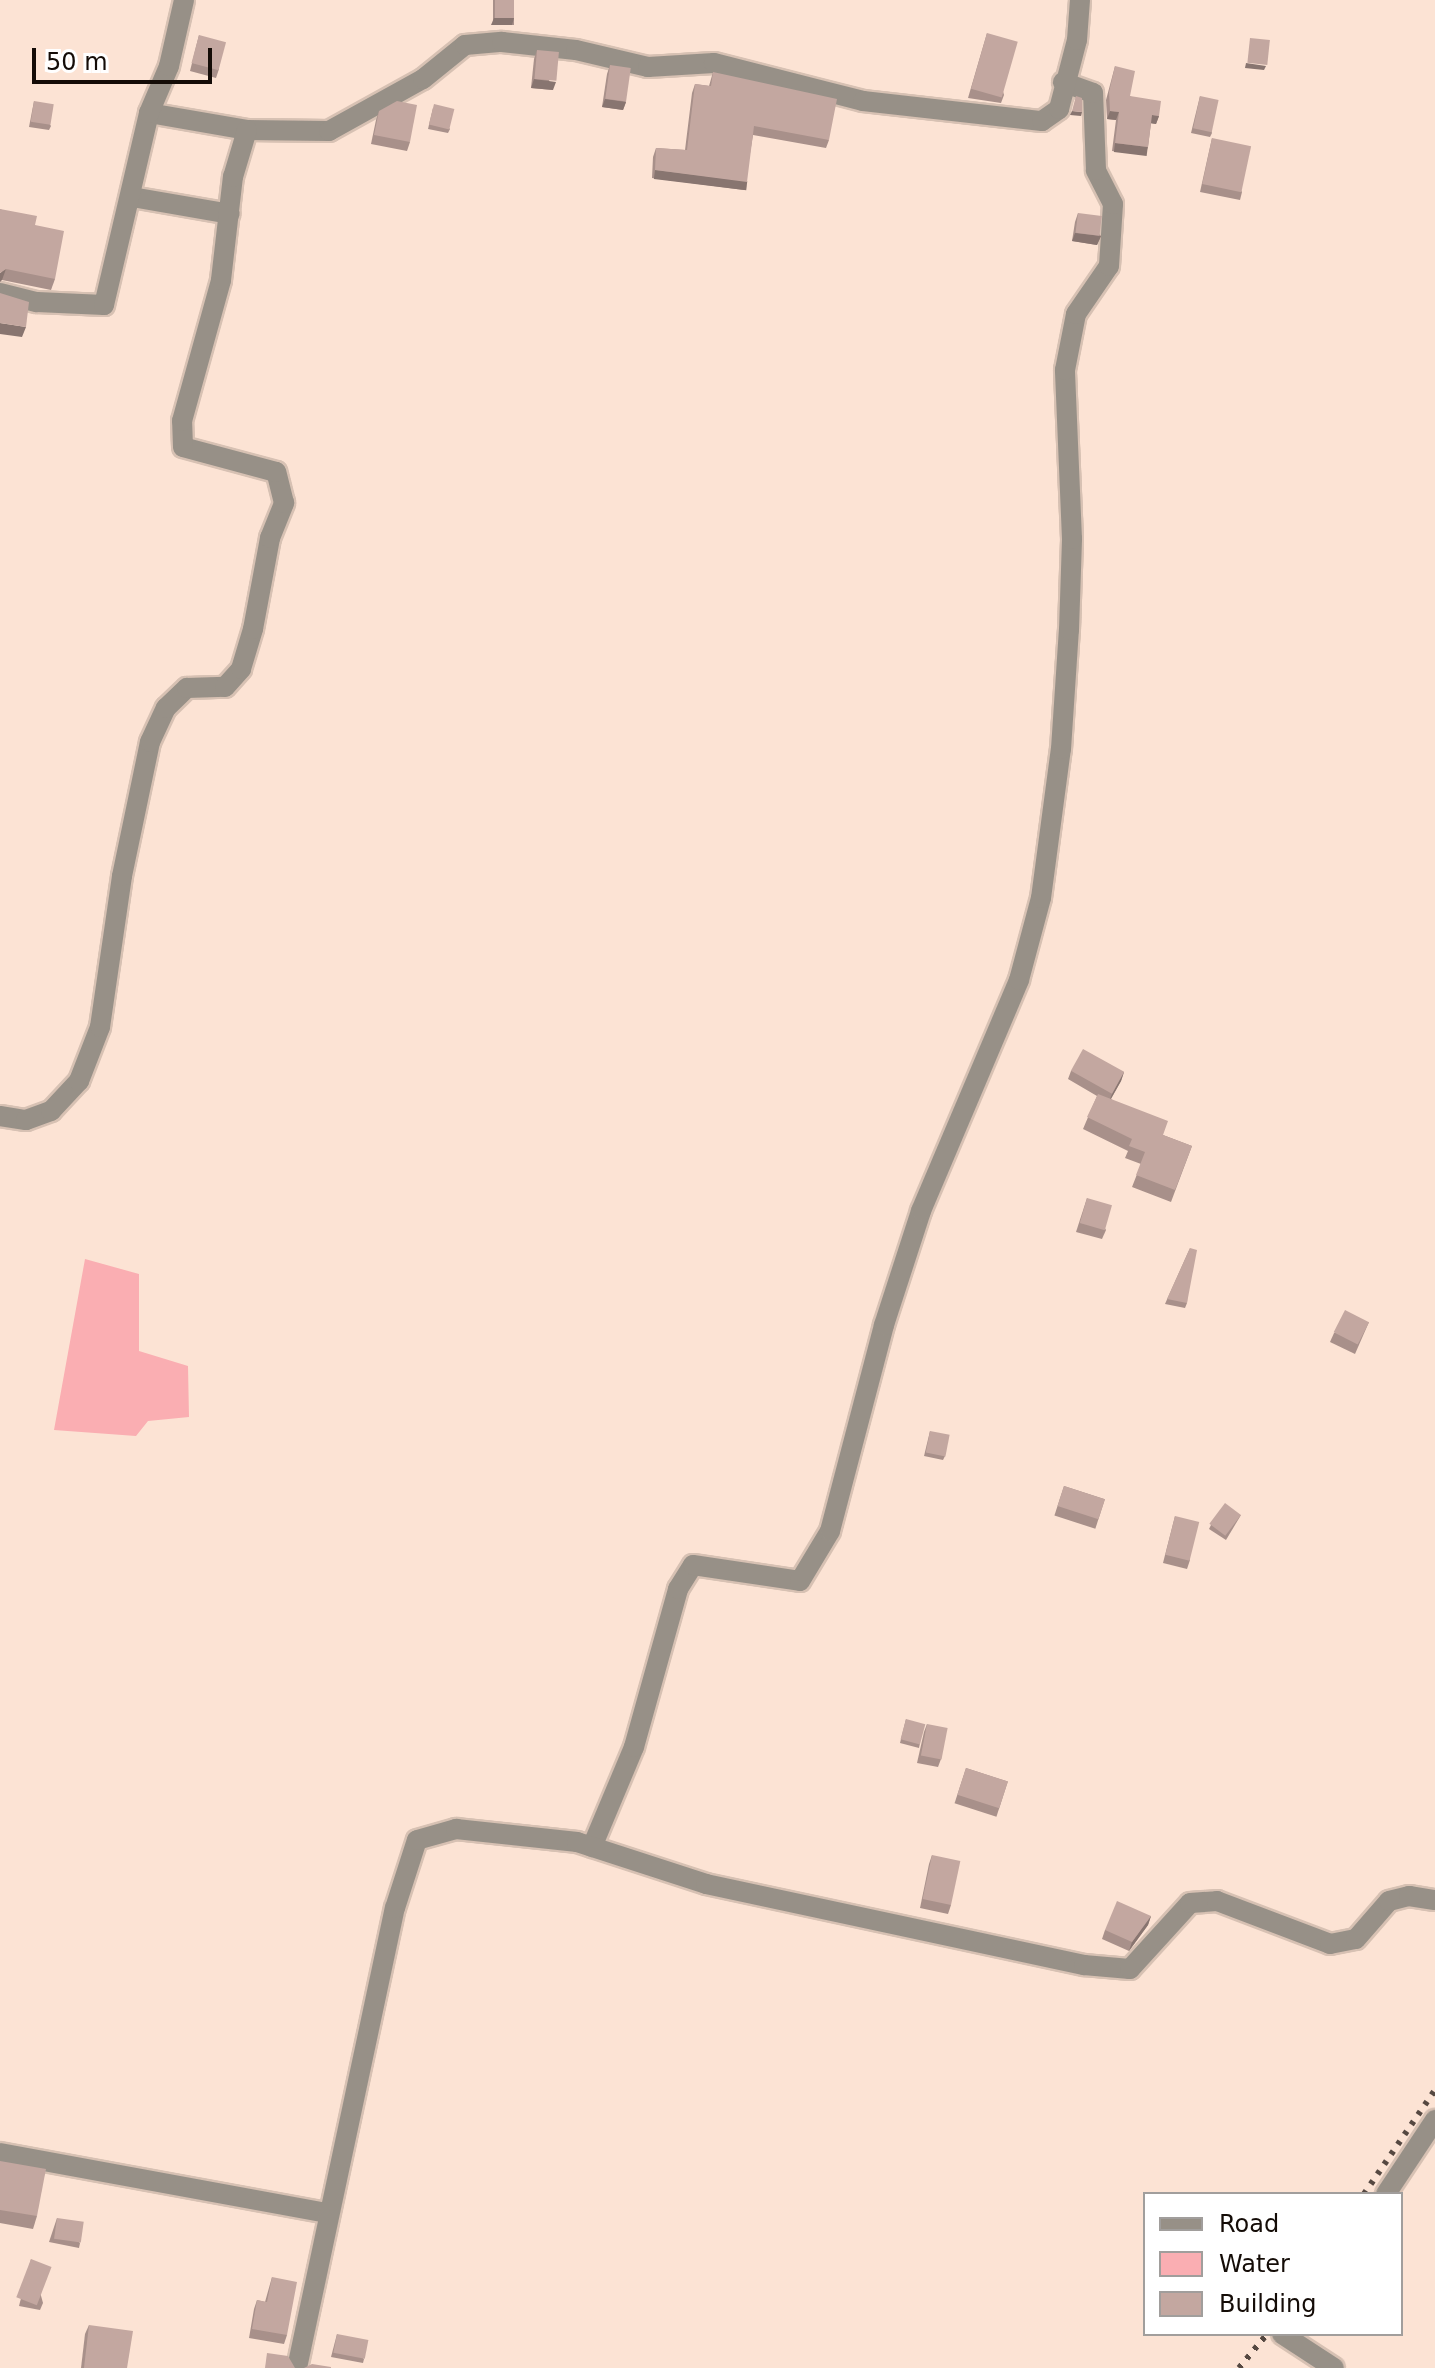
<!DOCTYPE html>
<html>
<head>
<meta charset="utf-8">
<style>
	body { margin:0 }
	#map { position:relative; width:1435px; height:2368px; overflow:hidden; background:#fce3d4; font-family:"DejaVu Sans",sans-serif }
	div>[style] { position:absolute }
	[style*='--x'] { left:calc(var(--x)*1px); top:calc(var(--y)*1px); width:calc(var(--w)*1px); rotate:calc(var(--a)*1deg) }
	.water>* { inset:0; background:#faaeb2 }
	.roads { filter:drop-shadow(2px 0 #d7c1b3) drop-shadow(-2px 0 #d7c1b3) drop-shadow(0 2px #d7c1b3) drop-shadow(0 -2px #d7c1b3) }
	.minor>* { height:20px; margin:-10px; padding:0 10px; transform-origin:10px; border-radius:10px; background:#979087 }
	.tertiary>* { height:20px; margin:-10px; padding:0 10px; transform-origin:10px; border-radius:10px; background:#979087 }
	.rail>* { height:6px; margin-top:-3px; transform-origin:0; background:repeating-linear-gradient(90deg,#554841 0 4px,transparent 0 12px) }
	.wall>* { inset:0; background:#a8908a; transform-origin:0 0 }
	.shaded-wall>* { inset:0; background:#887570; transform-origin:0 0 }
	.building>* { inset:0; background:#c3a7a0; transform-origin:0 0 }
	span { translate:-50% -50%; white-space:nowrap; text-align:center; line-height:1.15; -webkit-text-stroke:8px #fff; paint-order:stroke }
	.legend { position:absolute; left:1143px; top:2192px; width:260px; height:144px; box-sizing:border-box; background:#fff; border:2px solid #a19e9c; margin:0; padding:10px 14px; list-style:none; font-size:24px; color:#140c07 }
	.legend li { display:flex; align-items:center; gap:16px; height:40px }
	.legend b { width:40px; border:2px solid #a19e9c }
	.scale { position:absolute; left:32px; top:48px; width:180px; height:36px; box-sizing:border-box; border:4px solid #140c07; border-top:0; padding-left:10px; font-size:24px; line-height:28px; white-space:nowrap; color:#140c07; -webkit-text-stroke:6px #fff; paint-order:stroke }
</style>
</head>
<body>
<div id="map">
	<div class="water">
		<i style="clip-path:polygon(85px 1259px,139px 1274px,139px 1351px,188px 1366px,189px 1417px,148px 1421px,136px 1436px,54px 1430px)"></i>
	</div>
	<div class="roads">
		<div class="minor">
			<i style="--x:132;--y:197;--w:99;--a:9.8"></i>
			<i style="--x:592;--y:1847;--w:108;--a:-67.2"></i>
			<i style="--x:634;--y:1747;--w:164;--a:-74.4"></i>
			<i style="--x:678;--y:1589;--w:28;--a:-58"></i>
			<i style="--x:693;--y:1565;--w:108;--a:8.5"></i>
			<i style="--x:800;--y:1581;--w:58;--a:-59"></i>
			<i style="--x:830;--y:1531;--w:213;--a:-75.3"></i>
			<i style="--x:884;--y:1325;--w:120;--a:-72"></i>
			<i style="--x:921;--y:1211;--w:251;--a:-67"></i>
			<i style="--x:1019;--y:980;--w:85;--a:-75"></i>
			<i style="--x:1041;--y:898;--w:150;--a:-82.4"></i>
			<i style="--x:1061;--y:749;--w:119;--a:-86.2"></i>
			<i style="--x:1069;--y:630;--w:91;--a:-88.1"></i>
			<i style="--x:1072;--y:539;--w:169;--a:-92.4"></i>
			<i style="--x:1065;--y:370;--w:57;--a:-78.9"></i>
			<i style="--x:1076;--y:314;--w:58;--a:-55.5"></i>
			<i style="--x:1109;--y:266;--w:62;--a:-86.3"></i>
			<i style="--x:1113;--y:204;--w:38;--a:-117"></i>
			<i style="--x:1096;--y:170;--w:77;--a:-92.2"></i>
			<i style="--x:1093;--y:93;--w:32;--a:-160"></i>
			<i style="--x:0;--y:2153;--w:332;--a:10.4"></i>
			<i style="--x:1386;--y:2194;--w:89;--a:-56.5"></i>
			<i style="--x:1282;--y:2334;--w:62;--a:33.2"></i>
		</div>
		<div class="tertiary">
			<i style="--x:149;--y:113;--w:99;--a:9.8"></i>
			<i style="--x:247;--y:130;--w:82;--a:0.7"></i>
			<i style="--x:329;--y:131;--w:107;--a:-29"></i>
			<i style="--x:423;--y:79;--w:54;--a:-39"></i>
			<i style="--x:465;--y:45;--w:37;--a:-5"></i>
			<i style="--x:502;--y:42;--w:74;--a:6.2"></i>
			<i style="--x:576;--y:50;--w:74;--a:13.3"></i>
			<i style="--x:648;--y:67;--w:66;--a:-3.5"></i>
			<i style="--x:714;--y:63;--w:154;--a:14.3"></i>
			<i style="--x:863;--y:101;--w:180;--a:6.4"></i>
			<i style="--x:1042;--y:121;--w:21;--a:-35"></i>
			<i style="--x:1059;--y:109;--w:71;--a:-75.4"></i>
			<i style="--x:1077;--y:40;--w:40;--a:-85.7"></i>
			<i style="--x:0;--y:293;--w:38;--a:14"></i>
			<i style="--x:37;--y:302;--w:67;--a:2.6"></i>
			<i style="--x:104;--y:305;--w:197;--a:-76.8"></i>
			<i style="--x:149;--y:113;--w:51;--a:-66.9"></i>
			<i style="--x:169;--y:66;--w:68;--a:-77.2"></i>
			<i style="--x:0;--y:1116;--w:26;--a:9"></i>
			<i style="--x:26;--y:1120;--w:27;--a:-20"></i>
			<i style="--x:51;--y:1111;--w:41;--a:-47"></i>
			<i style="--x:79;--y:1081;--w:58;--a:-68.7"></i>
			<i style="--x:100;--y:1027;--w:153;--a:-81.7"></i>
			<i style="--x:122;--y:876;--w:137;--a:-78.2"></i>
			<i style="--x:150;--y:742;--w:38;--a:-65"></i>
			<i style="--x:166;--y:708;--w:29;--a:-44"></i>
			<i style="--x:187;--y:688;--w:38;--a:-2"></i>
			<i style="--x:225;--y:687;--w:24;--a:-48"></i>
			<i style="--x:241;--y:669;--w:42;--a:-73.3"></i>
			<i style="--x:253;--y:629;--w:93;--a:-79.4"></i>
			<i style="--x:270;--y:538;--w:38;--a:-68"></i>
			<i style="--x:284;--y:503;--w:32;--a:-104"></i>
			<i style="--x:276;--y:472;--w:96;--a:-165"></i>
			<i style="--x:183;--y:447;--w:26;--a:-92"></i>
			<i style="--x:182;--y:421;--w:146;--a:-74.5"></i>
			<i style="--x:221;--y:280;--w:104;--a:-83.4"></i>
			<i style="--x:233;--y:177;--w:49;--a:-73.4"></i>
			<i style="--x:297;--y:2368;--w:470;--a:-78"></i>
			<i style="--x:395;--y:1908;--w:71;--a:-72.1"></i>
			<i style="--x:417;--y:1840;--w:41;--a:-15.8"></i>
			<i style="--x:456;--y:1829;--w:122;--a:6.1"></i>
			<i style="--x:577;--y:1842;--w:136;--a:18"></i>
			<i style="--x:706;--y:1884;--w:387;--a:12.1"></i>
			<i style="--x:1084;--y:1965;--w:46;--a:5"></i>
			<i style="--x:1130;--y:1969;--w:89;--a:-47.7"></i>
			<i style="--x:1190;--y:1903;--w:27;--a:-4"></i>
			<i style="--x:1217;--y:1901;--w:121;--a:20.8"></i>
			<i style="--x:1330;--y:1944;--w:26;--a:-11"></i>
			<i style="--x:1356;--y:1939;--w:50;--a:-49"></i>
			<i style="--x:1389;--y:1901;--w:21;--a:-14"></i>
			<i style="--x:1409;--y:1896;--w:26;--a:9"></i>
		</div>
	</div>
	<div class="rail">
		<i style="--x:1364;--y:2194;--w:126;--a:-55.7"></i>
		<i style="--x:1239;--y:2368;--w:44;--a:-50.5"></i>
	</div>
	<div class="wall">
		<i style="left:493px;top:0;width:21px;height:25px"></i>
		<i style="clip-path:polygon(987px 33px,1004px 95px,1001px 103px,968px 98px)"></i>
		<i style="clip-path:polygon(199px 35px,219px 69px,216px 78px,190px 71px)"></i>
		<i style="clip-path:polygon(537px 50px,553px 90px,531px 88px,534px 59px)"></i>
		<i style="clip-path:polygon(610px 65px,626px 102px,623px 110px,602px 107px,607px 74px)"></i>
		<i style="clip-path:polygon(1115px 66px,1130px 96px,1159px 116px,1156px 124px,1151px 123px,1148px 147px,1145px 155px,1112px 151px,1116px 120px,1107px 119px,1106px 100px)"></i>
		<i style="clip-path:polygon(713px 72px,829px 140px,826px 148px,753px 135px,744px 190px,652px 178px,653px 157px,656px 148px,685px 150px,692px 93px,695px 84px,709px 86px)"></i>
		<i style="clip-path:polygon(1200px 96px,1212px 133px,1210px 137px,1191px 133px)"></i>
		<i style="clip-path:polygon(34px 101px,51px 126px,49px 130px,29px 127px)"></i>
		<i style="clip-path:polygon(433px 108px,450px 129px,448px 133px,428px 129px)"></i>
		<i style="clip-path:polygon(379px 111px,410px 142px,407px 151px,371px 144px,376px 120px)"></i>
		<i style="clip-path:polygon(1212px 138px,1242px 192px,1240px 200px,1200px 192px)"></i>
		<i style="clip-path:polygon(0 209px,35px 225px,55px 279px,51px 290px,2px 280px)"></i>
		<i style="clip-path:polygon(1078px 213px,1101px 236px,1097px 245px,1072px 241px,1075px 222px)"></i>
		<i style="clip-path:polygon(1071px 1071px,1124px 1072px,1121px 1081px,1111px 1099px,1163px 1135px,1192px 1146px,1171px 1202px,1132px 1187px,1141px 1164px,1125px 1158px,1128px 1151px,1083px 1129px,1097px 1096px,1068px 1079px)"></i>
		<i style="clip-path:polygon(1087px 1198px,1106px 1230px,1102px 1239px,1076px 1232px)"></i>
		<i style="clip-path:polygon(1190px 1248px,1187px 1303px,1185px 1308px,1165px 1304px)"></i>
		<i style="clip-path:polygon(1369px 1322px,1355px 1354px,1330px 1342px,1334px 1333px)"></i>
		<i style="clip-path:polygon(930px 1431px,945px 1456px,943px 1460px,924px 1456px)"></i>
		<i style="left:1064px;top:1486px;width:43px;height:31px;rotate:18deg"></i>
		<i style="clip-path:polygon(1241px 1515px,1226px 1540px,1209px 1529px,1211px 1525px)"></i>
		<i style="clip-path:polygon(1175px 1516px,1190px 1560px,1187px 1569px,1163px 1563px)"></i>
		<i style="clip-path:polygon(906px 1719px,920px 1743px,919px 1748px,900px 1743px)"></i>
		<i style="clip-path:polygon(927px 1724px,941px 1759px,938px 1767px,917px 1763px,924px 1732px)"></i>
		<i style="left:966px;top:1768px;width:44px;height:37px;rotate:18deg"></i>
		<i style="clip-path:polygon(932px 1855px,951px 1905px,948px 1914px,920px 1908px,929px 1864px)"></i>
		<i style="clip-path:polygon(1151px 1916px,1148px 1925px,1129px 1951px,1102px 1939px,1105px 1930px)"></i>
		<i style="clip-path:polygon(0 2161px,37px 2216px,33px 2229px,0 2223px)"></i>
		<i style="clip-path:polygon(57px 2218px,80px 2243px,79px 2248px,49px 2242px)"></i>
		<i style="clip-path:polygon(31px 2259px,43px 2303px,40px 2310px,19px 2306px)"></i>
		<i style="clip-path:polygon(272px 2277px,287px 2335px,284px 2344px,249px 2338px,254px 2309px,257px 2300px,265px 2302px)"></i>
		<i style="clip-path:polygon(89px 2325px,127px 2368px,81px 2368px,85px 2334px)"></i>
		<i style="clip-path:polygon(337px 2334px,364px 2359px,363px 2363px,331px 2357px)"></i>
	</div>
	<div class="shaded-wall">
		<i style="clip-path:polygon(494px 18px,514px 18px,512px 25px,491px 25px)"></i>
		<i style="clip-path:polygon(1246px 63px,1266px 66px,1264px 70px,1245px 68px)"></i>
		<i style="clip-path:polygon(534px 79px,556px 82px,553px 90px,531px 88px)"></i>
		<i style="clip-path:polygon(605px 99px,626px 102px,623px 110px,602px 107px)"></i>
		<i style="clip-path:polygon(1072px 111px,1082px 112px,1081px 116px,1070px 115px)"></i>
		<i style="clip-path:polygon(1110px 111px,1119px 112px,1116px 120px,1107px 119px)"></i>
		<i style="clip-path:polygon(1152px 115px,1159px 116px,1156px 124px,1149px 123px)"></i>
		<i style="left:1115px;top:143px;width:33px;height:9px;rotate:7deg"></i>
		<i style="left:655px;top:170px;width:93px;height:9px;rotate:7deg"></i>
		<i style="clip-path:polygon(1075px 233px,1101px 236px,1097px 245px,1072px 241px)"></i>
		<i style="clip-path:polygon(6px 269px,2px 280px,0 282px,0 273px)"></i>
		<i style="clip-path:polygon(0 323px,26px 327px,22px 337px,0 334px)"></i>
		<i style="clip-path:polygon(1124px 1072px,1121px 1081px,1109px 1102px,1112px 1094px)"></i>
		<i style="clip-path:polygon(1151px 1916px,1148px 1925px,1129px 1951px,1132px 1942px)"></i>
	</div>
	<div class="building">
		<i style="left:495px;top:0;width:19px;height:18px"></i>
		<i style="left:987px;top:33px;width:32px;height:58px;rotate:16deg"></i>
		<i style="left:199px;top:35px;width:28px;height:29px;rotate:15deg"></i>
		<i style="left:1250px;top:38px;width:20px;height:25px;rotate:6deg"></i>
		<i style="left:537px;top:50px;width:22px;height:29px;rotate:5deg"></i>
		<i style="left:610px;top:65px;width:21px;height:34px;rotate:8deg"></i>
		<i style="clip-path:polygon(1115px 66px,1135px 71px,1130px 96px,1161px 101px,1159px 116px,1152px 115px,1148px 147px,1115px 143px,1119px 112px,1110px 111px,1109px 92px)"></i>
		<i style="clip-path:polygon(713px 72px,837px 99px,829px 140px,754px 126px,747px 182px,655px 170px,656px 148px,687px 150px,695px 84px,711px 86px)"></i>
		<i style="clip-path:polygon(1076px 96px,1082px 98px,1082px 112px,1072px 111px)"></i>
		<i style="left:1200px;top:96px;width:19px;height:33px;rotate:12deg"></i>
		<i style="left:34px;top:101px;width:20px;height:21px;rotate:9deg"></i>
		<i style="clip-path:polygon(397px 101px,417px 105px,410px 142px,374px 135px,379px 111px)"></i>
		<i style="left:434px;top:104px;width:21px;height:21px;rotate:14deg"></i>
		<i style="left:1212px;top:138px;width:40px;height:47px;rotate:12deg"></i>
		<i style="clip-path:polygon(0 209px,37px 216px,35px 225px,64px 231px,55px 279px,6px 269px,0 273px)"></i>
		<i style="left:1078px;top:213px;width:24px;height:20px;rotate:7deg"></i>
		<i style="clip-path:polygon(0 293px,29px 302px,26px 327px,0 323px)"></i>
		<i style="left:1083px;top:1049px;width:47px;height:25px;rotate:29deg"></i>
		<i style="clip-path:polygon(1098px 1094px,1168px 1121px,1163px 1135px,1192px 1146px,1175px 1190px,1136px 1175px,1145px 1152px,1129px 1146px,1132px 1139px,1087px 1117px)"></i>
		<i style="left:1087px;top:1198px;width:26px;height:26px;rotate:16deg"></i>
		<i style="clip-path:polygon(1190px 1248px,1197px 1250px,1187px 1303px,1167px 1299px)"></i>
		<i style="left:1345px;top:1310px;width:27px;height:25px;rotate:27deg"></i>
		<i style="left:930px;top:1431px;width:20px;height:22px;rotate:11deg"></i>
		<i style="left:1064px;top:1486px;width:43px;height:21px;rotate:18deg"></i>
		<i style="left:1225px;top:1503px;width:20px;height:26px;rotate:37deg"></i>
		<i style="left:1175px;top:1516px;width:25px;height:40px;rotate:14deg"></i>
		<i style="left:906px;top:1719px;width:20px;height:21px;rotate:15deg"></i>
		<i style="left:927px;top:1724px;width:21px;height:32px;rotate:11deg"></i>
		<i style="left:966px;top:1768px;width:44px;height:28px;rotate:18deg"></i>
		<i style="left:932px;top:1855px;width:29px;height:45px;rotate:12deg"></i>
		<i style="clip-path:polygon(1117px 1901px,1151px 1916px,1132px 1942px,1105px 1930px)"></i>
		<i style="clip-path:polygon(0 2161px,46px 2169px,37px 2216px,0 2210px)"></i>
		<i style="left:57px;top:2218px;width:27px;height:21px;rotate:8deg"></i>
		<i style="left:31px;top:2259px;width:22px;height:41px;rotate:21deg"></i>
		<i style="clip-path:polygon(272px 2277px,297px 2282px,287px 2335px,252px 2329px,257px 2300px,267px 2302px)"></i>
		<i style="clip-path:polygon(89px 2325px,133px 2331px,127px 2368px,84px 2368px)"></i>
		<i style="left:337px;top:2334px;width:32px;height:19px;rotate:11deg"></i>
		<i style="clip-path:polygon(267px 2353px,288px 2356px,295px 2368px,265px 2368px)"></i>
		<i style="clip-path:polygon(312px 2364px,331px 2367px,331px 2368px,304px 2368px)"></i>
	</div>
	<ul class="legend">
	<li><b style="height:10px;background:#979087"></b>Road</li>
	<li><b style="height:22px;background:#faaeb2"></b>Water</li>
	<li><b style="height:22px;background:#c3a7a0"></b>Building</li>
	</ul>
	<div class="scale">50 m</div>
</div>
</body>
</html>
